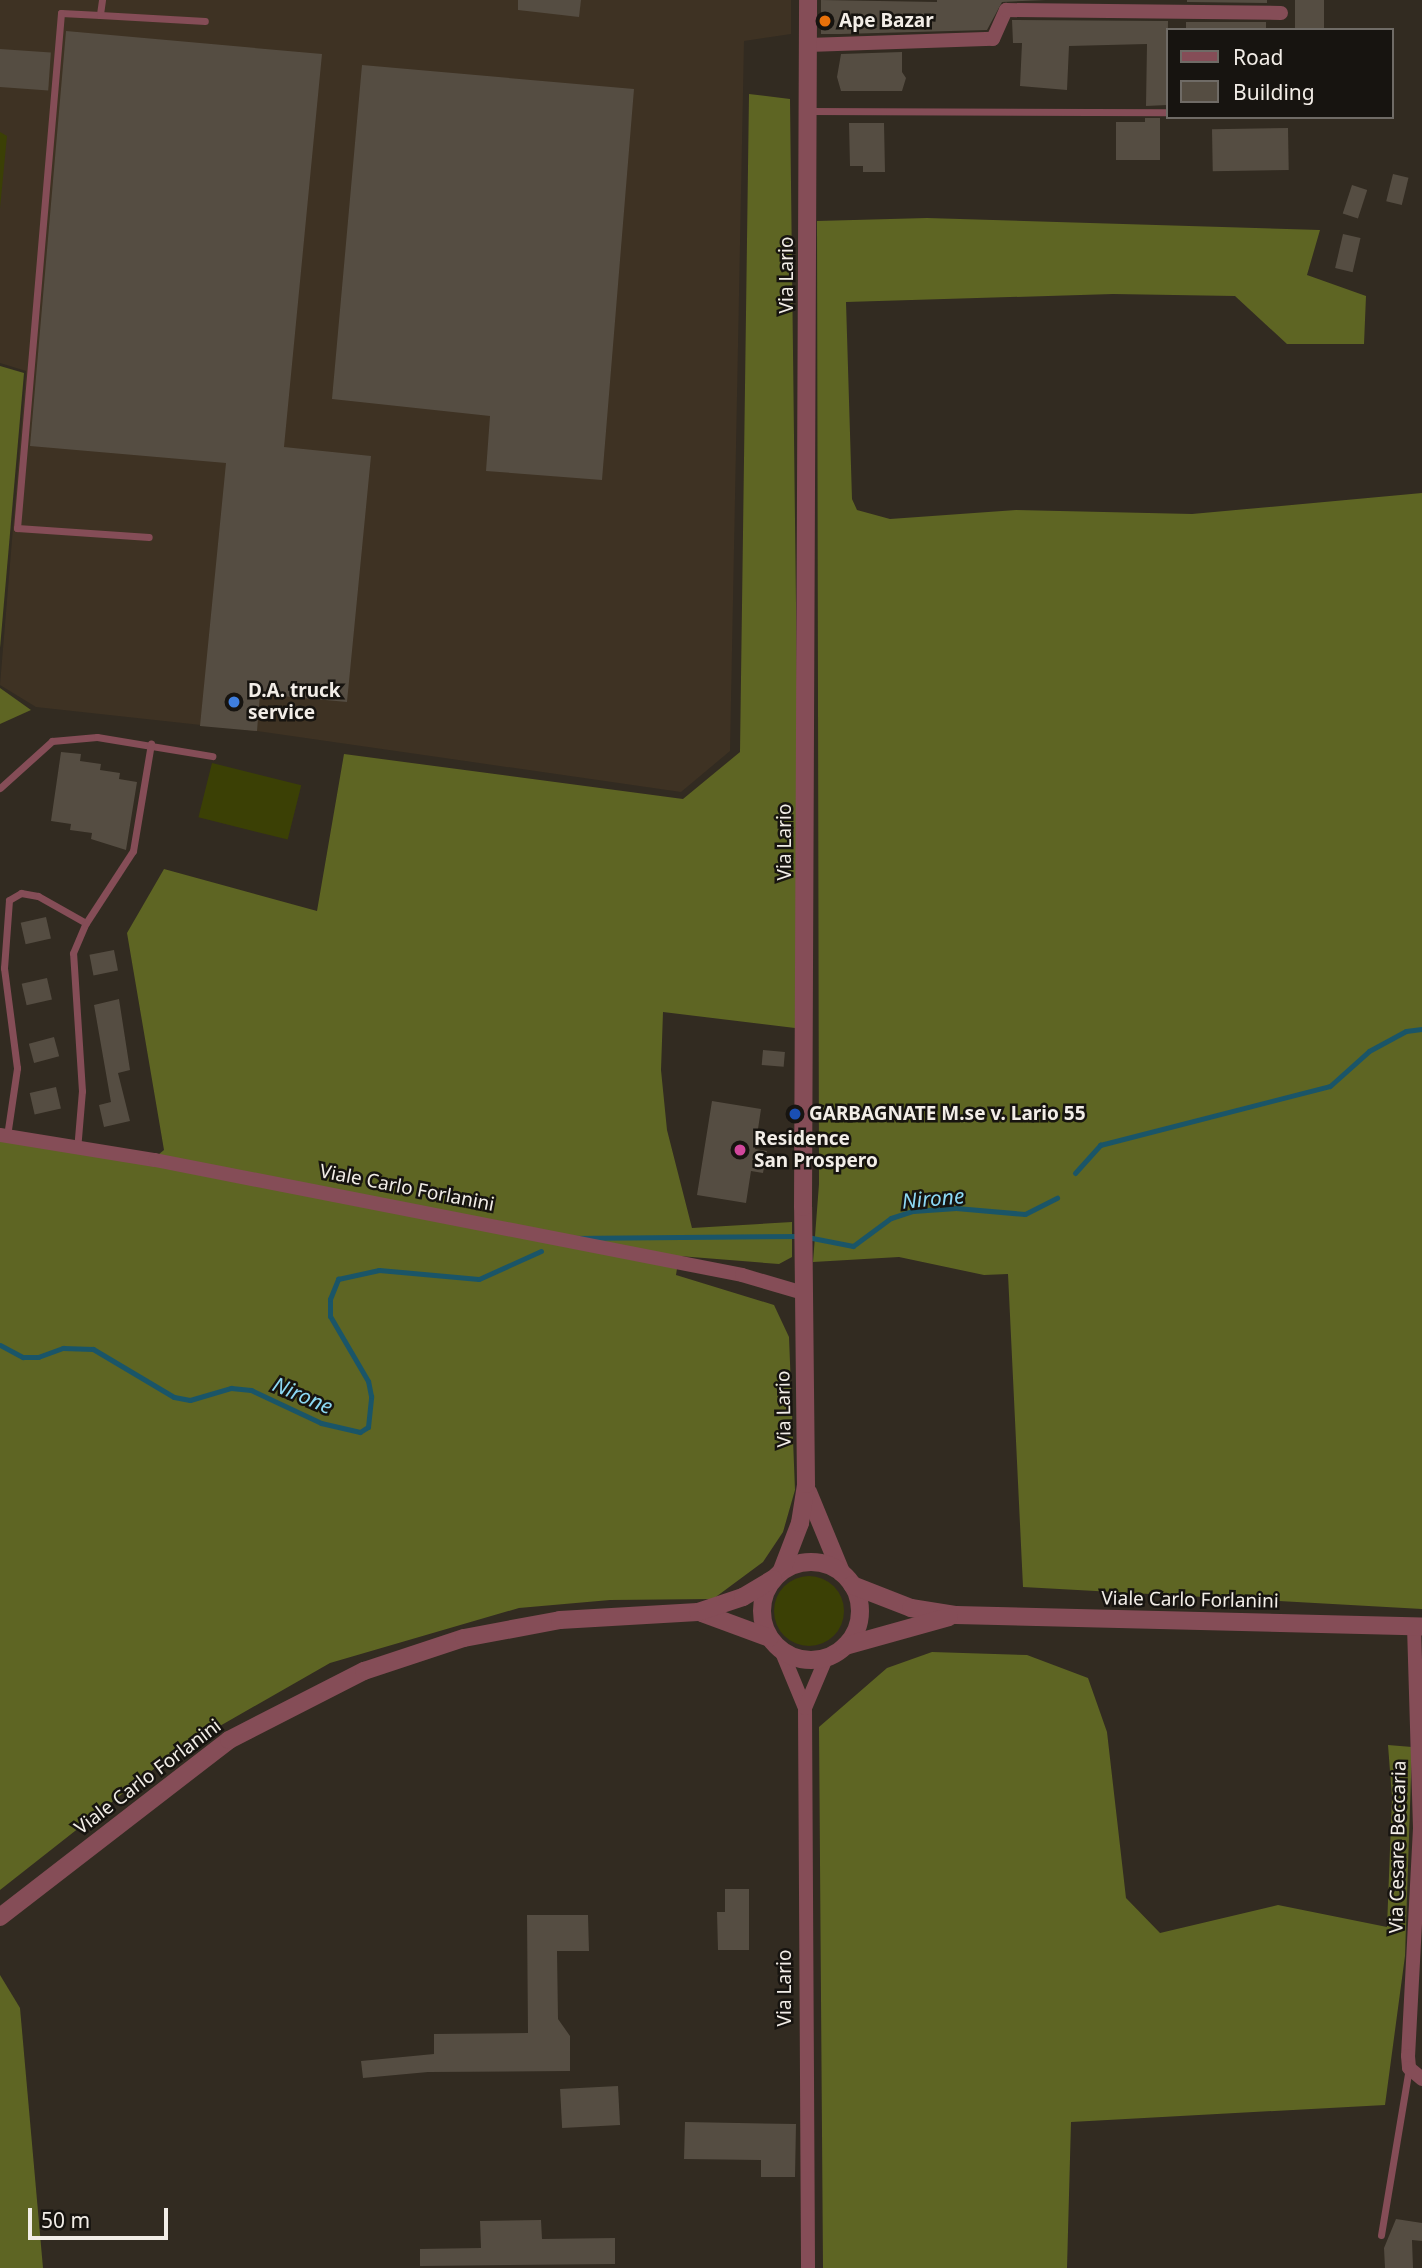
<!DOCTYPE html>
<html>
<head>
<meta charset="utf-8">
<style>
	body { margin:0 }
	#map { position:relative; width:1422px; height:2268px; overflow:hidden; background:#322b21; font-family:"Noto Sans",sans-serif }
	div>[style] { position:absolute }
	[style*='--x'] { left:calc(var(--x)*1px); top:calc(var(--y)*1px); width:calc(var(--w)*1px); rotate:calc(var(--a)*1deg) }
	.built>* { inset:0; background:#3e3223 }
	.green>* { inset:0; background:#3b4005; transform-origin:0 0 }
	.round { border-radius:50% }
	.forest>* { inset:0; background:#5e6523 }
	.stream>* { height:5px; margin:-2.5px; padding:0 2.5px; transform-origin:2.5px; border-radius:2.5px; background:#1a5568 }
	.building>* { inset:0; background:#554d42; transform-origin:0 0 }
	.service>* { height:7px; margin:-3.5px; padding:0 3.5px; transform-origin:3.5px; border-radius:3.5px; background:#854d57 }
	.minor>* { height:14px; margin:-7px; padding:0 7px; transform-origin:7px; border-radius:7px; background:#854d57 }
	.tertiary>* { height:18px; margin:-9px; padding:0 9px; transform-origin:9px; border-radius:9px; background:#854d57 }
	.tertiary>.ring { margin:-9px; padding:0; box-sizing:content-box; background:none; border:18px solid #854d57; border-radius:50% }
	.dots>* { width:19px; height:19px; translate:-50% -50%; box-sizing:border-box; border:4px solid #171410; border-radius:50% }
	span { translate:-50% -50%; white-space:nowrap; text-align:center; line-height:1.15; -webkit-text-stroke:5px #171410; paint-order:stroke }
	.poi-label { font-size:19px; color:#f2ede7; font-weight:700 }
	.left { translate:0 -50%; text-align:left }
	.street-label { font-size:19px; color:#f2ede7 }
	.water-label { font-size:21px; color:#8cd8f4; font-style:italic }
	.legend { position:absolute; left:1166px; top:28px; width:228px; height:91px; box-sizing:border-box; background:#171410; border:2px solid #6f6b66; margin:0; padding:9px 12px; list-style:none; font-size:21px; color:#f2ede7 }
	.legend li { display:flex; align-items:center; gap:14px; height:35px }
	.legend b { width:35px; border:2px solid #6f6b66 }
	.scale { position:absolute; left:28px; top:2208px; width:140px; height:32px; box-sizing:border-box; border:4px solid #f2ede7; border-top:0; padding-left:9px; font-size:21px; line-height:24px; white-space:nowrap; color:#f2ede7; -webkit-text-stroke:5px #171410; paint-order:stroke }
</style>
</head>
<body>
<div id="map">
	<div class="built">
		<i style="clip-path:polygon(0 0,791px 0,791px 34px,744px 41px,730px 751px,681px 792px,257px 731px,36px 707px,0 685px,26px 371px,0 363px)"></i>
	</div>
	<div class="green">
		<i style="clip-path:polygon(0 132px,7px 136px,0 208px)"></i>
		<i style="left:212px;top:763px;width:92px;height:56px;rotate:14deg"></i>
		<i class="round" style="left:774px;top:1576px;width:70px;height:70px"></i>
	</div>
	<div class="forest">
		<i style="clip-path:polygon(749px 94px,790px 99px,799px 856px,795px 1028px,663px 1012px,661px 1070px,667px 1130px,692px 1228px,792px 1222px,792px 1257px,779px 1264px,679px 1256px,676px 1275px,774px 1305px,789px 1337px,795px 1490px,783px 1532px,763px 1562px,713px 1599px,610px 1600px,519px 1608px,330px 1663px,178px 1750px,0 1890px,0 1139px,147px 1164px,164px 1150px,127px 933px,164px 869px,317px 911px,344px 754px,683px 799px,740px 752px)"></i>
		<i style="clip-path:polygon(927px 218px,1320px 230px,1307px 275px,1366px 296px,1364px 344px,1287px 344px,1235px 296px,1113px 294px,846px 302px,852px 499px,857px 510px,890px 519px,1016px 510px,1192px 514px,1422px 493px,1422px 1609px,1023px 1587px,1008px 1274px,984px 1275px,899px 1257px,813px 1262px,819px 1184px,817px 221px)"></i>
		<i style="clip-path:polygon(0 366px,24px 373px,0 648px)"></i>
		<i style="clip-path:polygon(0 688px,31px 710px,0 724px)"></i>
		<i style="clip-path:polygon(932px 1652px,1027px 1655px,1088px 1678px,1107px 1732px,1126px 1898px,1160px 1933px,1278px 1905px,1387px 1927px,1392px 1797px,1388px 1745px,1412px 1747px,1405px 1956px,1385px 2105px,1071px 2122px,1067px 2268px,823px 2268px,819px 1727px,887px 1668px)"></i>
		<i style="clip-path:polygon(0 1975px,20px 2008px,43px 2268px,0 2268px)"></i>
	</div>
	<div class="stream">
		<i style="--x:1075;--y:1173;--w:38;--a:-48"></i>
		<i style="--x:1100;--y:1145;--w:237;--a:-14.4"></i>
		<i style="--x:1330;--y:1086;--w:52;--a:-41.9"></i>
		<i style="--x:1369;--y:1051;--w:42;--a:-28.4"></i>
		<i style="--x:1406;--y:1031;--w:16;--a:-7"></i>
		<i style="--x:570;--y:1238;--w:232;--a:-0.5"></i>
		<i style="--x:802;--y:1236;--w:52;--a:11.1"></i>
		<i style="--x:853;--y:1246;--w:47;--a:-36.4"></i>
		<i style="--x:891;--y:1218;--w:23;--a:-18"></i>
		<i style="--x:913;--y:1211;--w:43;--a:-4"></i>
		<i style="--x:956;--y:1208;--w:69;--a:5"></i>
		<i style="--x:1025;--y:1214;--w:36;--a:-27"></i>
		<i style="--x:0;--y:1345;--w:26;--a:28"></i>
		<i style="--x:23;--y:1357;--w:15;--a:0"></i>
		<i style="--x:38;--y:1357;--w:27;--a:-20"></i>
		<i style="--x:63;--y:1348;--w:30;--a:2"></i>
		<i style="--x:93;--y:1349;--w:94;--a:30.7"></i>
		<i style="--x:174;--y:1397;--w:16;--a:11"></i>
		<i style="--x:190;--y:1400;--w:43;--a:-16.3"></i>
		<i style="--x:231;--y:1388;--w:20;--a:6"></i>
		<i style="--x:251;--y:1390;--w:77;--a:25.2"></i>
		<i style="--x:321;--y:1423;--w:40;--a:13"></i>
		<i style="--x:360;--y:1432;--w:9;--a:-32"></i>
		<i style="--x:368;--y:1427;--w:31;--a:-84"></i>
		<i style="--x:371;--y:1396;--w:15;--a:-101"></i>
		<i style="--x:368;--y:1381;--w:75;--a:-120.3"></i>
		<i style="--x:330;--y:1316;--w:17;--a:-90"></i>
		<i style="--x:330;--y:1299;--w:22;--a:-68"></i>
		<i style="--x:338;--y:1279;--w:42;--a:-12.4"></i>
		<i style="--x:379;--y:1270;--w:100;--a:5.1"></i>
		<i style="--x:479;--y:1279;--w:68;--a:-24.3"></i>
	</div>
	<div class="building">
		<i style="clip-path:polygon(518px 0,581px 0,579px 17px,518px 10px)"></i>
		<i style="clip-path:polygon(821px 0,937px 2px,937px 0,1046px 0,1002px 2px,987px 30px,841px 34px,821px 34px)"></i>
		<i style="clip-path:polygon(1187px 0,1267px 0,1267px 3px,1187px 2px)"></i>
		<i style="left:1295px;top:0;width:29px;height:30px"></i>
		<i style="clip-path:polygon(1012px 20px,1168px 21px,1167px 105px,1146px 106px,1147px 44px,1069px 46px,1067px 90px,1020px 86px,1022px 43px,1013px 43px)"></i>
		<i style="left:1186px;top:22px;width:80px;height:8px"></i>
		<i style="clip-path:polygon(66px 31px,322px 54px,284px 447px,371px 456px,347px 702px,260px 694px,257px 731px,200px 726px,226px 463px,30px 446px)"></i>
		<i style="left:0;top:49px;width:51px;height:38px;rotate:4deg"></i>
		<i style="clip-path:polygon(902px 52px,902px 72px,906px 78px,902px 91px,841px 91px,837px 77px,841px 54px)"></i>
		<i style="clip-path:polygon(362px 65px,634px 89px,602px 480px,486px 471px,490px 416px,332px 399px)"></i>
		<i style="clip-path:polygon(1145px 118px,1160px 118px,1160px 160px,1116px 160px,1116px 122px,1145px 122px)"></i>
		<i style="clip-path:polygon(849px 123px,884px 123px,885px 172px,863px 172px,863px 166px,850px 166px)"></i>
		<i style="left:1288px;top:128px;width:42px;height:76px;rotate:89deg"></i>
		<i style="left:1393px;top:174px;width:16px;height:28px;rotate:14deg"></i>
		<i style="left:1352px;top:185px;width:16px;height:30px;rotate:18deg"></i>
		<i style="left:1343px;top:234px;width:18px;height:35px;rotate:13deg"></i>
		<i style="clip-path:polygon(61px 752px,81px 754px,80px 761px,101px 764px,100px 770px,120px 773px,119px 779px,137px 782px,126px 850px,91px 839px,92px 833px,70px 830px,71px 824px,51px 821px)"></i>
		<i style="left:46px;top:917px;width:22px;height:26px;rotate:77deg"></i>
		<i style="left:114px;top:950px;width:21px;height:25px;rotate:79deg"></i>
		<i style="left:47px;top:978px;width:22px;height:26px;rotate:77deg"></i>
		<i style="clip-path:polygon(119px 999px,130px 1070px,118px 1073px,130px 1121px,104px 1127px,99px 1105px,111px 1102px,94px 1005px)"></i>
		<i style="left:54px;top:1037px;width:20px;height:26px;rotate:75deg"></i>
		<i style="left:763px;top:1050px;width:22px;height:15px;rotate:5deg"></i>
		<i style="left:56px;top:1087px;width:22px;height:27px;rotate:77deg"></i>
		<i style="clip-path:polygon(712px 1101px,761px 1109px,755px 1149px,767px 1151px,763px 1173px,751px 1171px,746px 1203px,697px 1195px)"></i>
		<i style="clip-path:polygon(725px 1889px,749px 1889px,749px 1950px,718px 1950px,717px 1912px,725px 1912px)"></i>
		<i style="clip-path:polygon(527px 1915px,588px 1915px,589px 1951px,557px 1951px,558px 2019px,570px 2036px,570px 2071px,428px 2072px,363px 2078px,361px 2061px,434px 2054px,434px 2034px,528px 2033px)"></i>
		<i style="left:618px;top:2086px;width:39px;height:58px;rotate:87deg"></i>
		<i style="clip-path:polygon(685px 2122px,796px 2124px,795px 2177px,761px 2177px,761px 2160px,684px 2159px)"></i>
		<i style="clip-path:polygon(1396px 2219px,1422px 2223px,1422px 2241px,1412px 2240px,1413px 2268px,1385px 2268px,1384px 2248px)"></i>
		<i style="clip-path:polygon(541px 2220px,542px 2239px,615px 2238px,615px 2264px,420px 2266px,420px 2249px,481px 2248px,480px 2221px)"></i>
	</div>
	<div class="service">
		<i style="--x:102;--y:0;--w:15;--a:98"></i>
		<i style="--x:100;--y:15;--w:39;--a:-177"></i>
		<i style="--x:61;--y:13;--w:517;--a:94.88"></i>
		<i style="--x:17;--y:528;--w:132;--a:3.9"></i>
		<i style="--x:100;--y:15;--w:105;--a:3.3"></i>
		<i style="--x:808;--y:111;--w:360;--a:0.2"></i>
		<i style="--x:0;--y:788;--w:70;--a:-42.1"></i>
		<i style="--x:52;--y:741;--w:45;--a:-5.1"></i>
		<i style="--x:97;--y:737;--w:117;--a:9.4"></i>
		<i style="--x:7;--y:1136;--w:69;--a:-81.6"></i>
		<i style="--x:17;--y:1068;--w:101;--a:-97.4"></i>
		<i style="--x:4;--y:968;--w:68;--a:-85.8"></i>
		<i style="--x:9;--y:900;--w:14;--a:-30"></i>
		<i style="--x:21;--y:893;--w:17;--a:10"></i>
		<i style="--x:38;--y:896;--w:55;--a:29.4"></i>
		<i style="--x:77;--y:1150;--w:59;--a:-85.2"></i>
		<i style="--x:82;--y:1091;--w:138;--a:-93.7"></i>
		<i style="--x:73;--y:953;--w:33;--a:-67"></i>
		<i style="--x:86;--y:923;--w:86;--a:-56.9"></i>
		<i style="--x:133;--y:851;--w:109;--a:-80.5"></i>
		<i style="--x:1381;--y:2235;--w:169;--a:-80.5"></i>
	</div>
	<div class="minor">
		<i style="--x:808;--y:45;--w:185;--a:-1.9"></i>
		<i style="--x:993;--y:39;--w:32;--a:-66"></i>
		<i style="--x:1006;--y:10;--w:275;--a:0.6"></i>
		<i style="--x:0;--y:1135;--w:157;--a:9.2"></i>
		<i style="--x:155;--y:1160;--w:598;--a:11.08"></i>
		<i style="--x:742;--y:1275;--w:64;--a:16.4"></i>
		<i style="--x:1414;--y:1626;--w:202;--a:88.3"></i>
		<i style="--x:1420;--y:1828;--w:228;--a:93"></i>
		<i style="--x:1408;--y:2056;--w:12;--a:85"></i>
		<i style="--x:1409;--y:2068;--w:17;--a:40"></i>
		<i style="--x:781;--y:1650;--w:63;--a:67.5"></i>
		<i style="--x:805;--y:1708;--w:560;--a:89.69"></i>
		<i style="--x:805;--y:1708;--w:56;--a:-67.1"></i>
	</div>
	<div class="tertiary">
		<i style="--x:808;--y:1492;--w:87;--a:67.6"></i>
		<i class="ring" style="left:762px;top:1562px;width:80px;height:80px"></i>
		<i style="--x:782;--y:1570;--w:50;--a:-69"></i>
		<i style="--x:800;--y:1523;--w:39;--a:-81"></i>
		<i style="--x:806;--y:1484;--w:277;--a:-90.6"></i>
		<i style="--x:803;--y:1207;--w:1207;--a:-89.76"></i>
		<i style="--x:852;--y:1585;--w:63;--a:21.3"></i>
		<i style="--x:911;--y:1608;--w:46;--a:8.8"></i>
		<i style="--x:956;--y:1615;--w:466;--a:1.4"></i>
		<i style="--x:702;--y:1613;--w:72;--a:20.2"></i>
		<i style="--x:845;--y:1646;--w:108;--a:-15.6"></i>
		<i style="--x:0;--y:1917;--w:289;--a:-37.7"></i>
		<i style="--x:229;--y:1740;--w:152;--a:-27.1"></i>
		<i style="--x:364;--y:1671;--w:105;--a:-18.3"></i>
		<i style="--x:464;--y:1638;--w:98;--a:-10.6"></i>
		<i style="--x:560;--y:1620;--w:138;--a:-3.3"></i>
		<i style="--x:698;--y:1612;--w:47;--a:-18.4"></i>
		<i style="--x:743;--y:1597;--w:35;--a:-31"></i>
	</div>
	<div class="dots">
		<i style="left:825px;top:21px;background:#e8710a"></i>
		<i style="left:234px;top:702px;background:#3f7fe0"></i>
		<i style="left:795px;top:1114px;background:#1a4fb4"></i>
		<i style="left:740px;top:1150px;background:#d1479c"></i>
	</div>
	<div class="poi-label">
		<span class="left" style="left:839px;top:21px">Ape Bazar</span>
		<span class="left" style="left:248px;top:702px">D.A. truck<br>service</span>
		<span class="left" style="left:809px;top:1114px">GARBAGNATE M.se v. Lario 55</span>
		<span class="left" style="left:754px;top:1150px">Residence<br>San Prospero</span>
	</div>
	<div class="street-label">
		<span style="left:787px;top:275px;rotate:-90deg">Via Lario</span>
		<span style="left:785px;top:842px;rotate:-90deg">Via Lario</span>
		<span style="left:407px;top:1188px;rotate:11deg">Viale Carlo Forlanini</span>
		<span style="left:784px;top:1409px;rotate:-91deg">Via Lario</span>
		<span style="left:1190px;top:1600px;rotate:1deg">Viale Carlo Forlanini</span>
		<span style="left:148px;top:1777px;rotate:-37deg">Viale Carlo Forlanini</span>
		<span style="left:1398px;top:1847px;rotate:-89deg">Via Cesare Beccaria</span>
		<span style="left:785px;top:1988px;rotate:-90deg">Via Lario</span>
	</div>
	<div class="water-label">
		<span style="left:933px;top:1198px;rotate:-5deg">Nirone</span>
		<span style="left:303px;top:1395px;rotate:23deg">Nirone</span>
	</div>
	<ul class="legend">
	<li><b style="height:9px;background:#854d57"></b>Road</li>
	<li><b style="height:19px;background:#554d42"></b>Building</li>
	</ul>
	<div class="scale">50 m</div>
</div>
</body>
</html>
